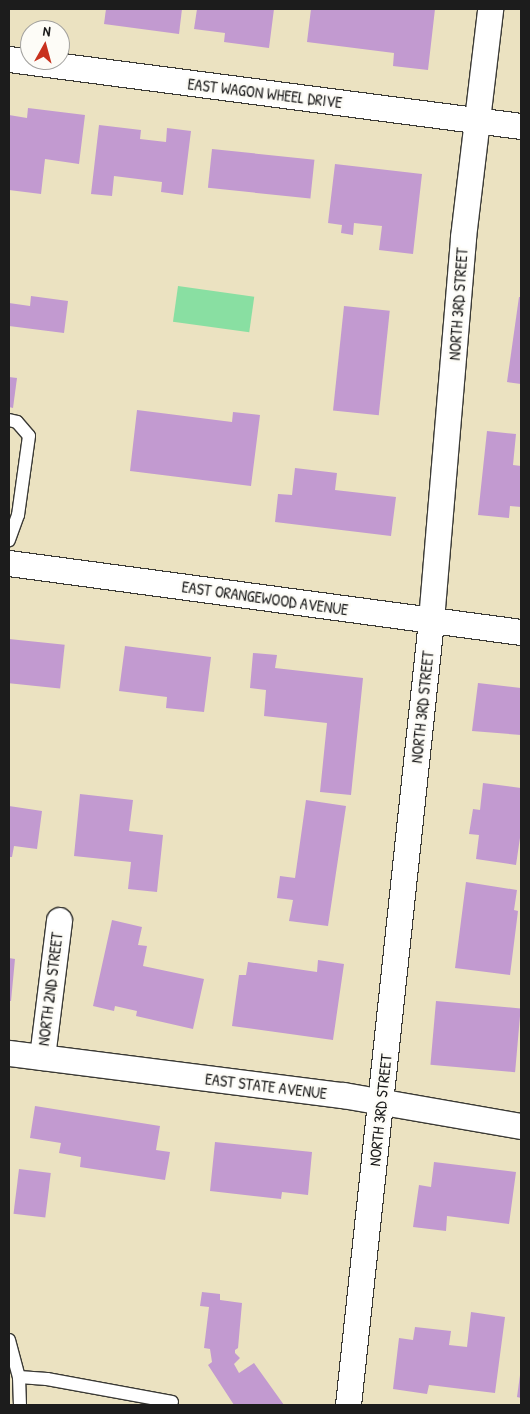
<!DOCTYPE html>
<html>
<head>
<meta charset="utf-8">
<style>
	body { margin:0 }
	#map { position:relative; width:530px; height:1414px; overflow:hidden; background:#ebe2c1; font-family:"Patrick Hand",sans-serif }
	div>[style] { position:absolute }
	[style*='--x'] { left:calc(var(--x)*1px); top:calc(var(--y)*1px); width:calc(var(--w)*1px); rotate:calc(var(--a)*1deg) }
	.green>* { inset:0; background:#89dfa2; transform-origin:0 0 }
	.building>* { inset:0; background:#c29ad0; transform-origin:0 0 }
	.roads { filter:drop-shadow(1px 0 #3b3a35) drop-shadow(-1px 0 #3b3a35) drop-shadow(0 1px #3b3a35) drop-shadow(0 -1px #3b3a35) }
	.service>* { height:12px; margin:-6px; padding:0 6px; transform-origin:6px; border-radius:6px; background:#fff }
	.minor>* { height:25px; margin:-12.5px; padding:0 12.5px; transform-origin:12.5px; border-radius:12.5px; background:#fff }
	span { translate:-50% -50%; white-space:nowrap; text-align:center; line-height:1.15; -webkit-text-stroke:5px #fdfcf7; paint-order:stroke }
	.street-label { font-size:16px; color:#1c1c1c }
	.frame { position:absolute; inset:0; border:10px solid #1c1c1c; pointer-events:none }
	.north { position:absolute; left:20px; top:20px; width:50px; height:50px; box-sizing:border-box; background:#fdfcf7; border:1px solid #a3a29f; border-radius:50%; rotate:7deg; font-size:14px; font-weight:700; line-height:20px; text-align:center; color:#1c1c1c }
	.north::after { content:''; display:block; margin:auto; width:18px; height:22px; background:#c8321e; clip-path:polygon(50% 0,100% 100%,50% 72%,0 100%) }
</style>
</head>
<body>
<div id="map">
	<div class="green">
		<i style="left:178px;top:286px;width:77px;height:36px;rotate:8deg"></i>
	</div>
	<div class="building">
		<i style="clip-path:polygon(106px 9px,182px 9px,179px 34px,104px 24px)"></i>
		<i style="clip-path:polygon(197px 9px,274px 9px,269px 48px,224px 42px,225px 33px,194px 29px)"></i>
		<i style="clip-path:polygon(311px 9px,435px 9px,428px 70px,393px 66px,394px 53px,307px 42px)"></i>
		<i style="clip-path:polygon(28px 108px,85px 115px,79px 164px,45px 159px,41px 194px,9px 190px,9px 115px,27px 118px)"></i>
		<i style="clip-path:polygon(99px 125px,141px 130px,140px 139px,166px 142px,167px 128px,191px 131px,183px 195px,161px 192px,162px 182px,114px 176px,112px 196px,91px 194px)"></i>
		<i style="left:212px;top:149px;width:103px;height:39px;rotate:6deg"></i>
		<i style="clip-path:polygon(335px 164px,422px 174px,413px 254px,379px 250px,382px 226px,354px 223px,353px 235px,341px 233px,342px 225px,328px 223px)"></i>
		<i style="clip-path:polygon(31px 296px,68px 301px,64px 333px,9px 326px,9px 303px,30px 306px)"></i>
		<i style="clip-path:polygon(519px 297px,521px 297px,521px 384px,507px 382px)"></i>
		<i style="left:344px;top:306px;width:46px;height:105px;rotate:6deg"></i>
		<i style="clip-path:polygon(9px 377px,17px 378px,13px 408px,9px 407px)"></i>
		<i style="clip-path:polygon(137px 410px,232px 422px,233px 412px,260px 415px,251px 486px,130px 471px)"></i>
		<i style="clip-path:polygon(487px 431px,516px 434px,513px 465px,521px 466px,521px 507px,510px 506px,509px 518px,478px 515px)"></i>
		<i style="clip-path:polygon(295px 468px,337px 473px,335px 490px,396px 497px,391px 536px,275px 522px,278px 494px,292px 495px)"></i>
		<i style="left:9px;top:639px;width:56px;height:44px;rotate:6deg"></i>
		<i style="clip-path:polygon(125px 646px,211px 657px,204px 712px,166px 708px,167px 697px,119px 691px)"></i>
		<i style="clip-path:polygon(253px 653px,277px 655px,275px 668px,363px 678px,351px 795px,320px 792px,327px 723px,264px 716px,266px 690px,250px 688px)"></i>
		<i style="clip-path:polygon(478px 683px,521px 688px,521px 735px,472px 731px)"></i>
		<i style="clip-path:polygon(483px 783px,521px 788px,521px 831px,516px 865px,476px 859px,479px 835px,469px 834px,473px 809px,480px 810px)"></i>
		<i style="clip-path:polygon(80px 794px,133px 800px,129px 831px,163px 835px,157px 892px,128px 889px,131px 862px,74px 856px)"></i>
		<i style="clip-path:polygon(306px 800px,346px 806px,328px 926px,289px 921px,293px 900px,277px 898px,280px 876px,295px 878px)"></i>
		<i style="clip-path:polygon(9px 806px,42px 811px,37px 849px,14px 846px,12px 857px,9px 857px)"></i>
		<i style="clip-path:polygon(466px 882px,517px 890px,514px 910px,518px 911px,510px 975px,455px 968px)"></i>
		<i style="clip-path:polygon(112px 920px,142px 927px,138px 945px,147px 946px,143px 966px,204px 979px,193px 1029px,136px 1016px,137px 1011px,115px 1006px,114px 1011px,93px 1006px)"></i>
		<i style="clip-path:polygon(9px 958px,15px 959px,11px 1001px,9px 1001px)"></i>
		<i style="clip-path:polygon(318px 960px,344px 964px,333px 1040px,232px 1026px,239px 975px,246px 975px,248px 962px,317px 972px)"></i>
		<i style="left:436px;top:1001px;width:85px;height:64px;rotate:5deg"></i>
		<i style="clip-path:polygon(35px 1106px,160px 1126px,156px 1150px,170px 1152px,165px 1180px,80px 1167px,81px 1157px,59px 1153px,61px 1143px,30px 1138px)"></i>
		<i style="clip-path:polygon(215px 1142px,312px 1152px,308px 1195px,282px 1192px,281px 1199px,210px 1191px)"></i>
		<i style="clip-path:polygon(434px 1162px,516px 1172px,509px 1224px,447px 1216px,446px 1231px,413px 1227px,419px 1185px,431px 1187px)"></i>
		<i style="left:19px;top:1169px;width:32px;height:45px;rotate:7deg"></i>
		<i style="clip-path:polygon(202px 1292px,220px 1294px,220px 1300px,242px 1303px,238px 1348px,235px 1350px,235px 1353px,240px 1358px,234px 1364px,239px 1373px,254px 1363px,284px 1405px,234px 1405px,208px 1365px,212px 1362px,210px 1349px,204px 1348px,209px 1307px,200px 1306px)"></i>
		<i style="clip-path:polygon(471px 1312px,505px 1317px,495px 1393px,429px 1385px,427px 1394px,393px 1389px,399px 1338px,413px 1340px,415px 1327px,451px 1331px,449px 1345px,467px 1347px)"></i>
		<i style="clip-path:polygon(520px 1375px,521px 1375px,521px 1398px,517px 1397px)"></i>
	</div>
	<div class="roads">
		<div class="service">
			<i style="--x:9;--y:420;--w:8;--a:14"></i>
			<i style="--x:17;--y:422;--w:18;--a:49"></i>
			<i style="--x:29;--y:436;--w:80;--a:97.9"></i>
			<i style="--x:18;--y:515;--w:27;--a:110"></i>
			<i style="--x:9;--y:1340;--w:38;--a:75"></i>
			<i style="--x:19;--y:1377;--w:28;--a:88"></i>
			<i style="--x:19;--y:1377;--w:28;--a:4"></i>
			<i style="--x:47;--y:1379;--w:127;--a:10.4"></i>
		</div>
		<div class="minor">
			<i style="--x:9;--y:59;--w:516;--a:7.46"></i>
			<i style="--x:9;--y:563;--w:517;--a:7.68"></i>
			<i style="--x:9;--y:1053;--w:337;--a:7.2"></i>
			<i style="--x:343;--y:1095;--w:181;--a:9.9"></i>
			<i style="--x:42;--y:1057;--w:138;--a:-82.9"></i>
			<i style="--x:348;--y:1405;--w:789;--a:-83.96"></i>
			<i style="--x:431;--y:620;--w:384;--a:-85.2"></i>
			<i style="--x:463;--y:237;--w:230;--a:-83.2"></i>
		</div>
	</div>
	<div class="street-label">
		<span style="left:265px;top:93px;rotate:7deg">EAST WAGON WHEEL DRIVE</span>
		<span style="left:458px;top:304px;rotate:-86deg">NORTH 3RD STREET</span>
		<span style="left:265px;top:598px;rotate:8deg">EAST ORANGEWOOD AVENUE</span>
		<span style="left:422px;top:707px;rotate:-84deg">NORTH 3RD STREET</span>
		<span style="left:50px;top:989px;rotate:-83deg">NORTH 2ND STREET</span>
		<span style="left:266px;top:1086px;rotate:7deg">EAST STATE AVENUE</span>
		<span style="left:380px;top:1110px;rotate:-84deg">NORTH 3RD STREET</span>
	</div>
	<div class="frame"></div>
	<div class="north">N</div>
</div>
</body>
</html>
